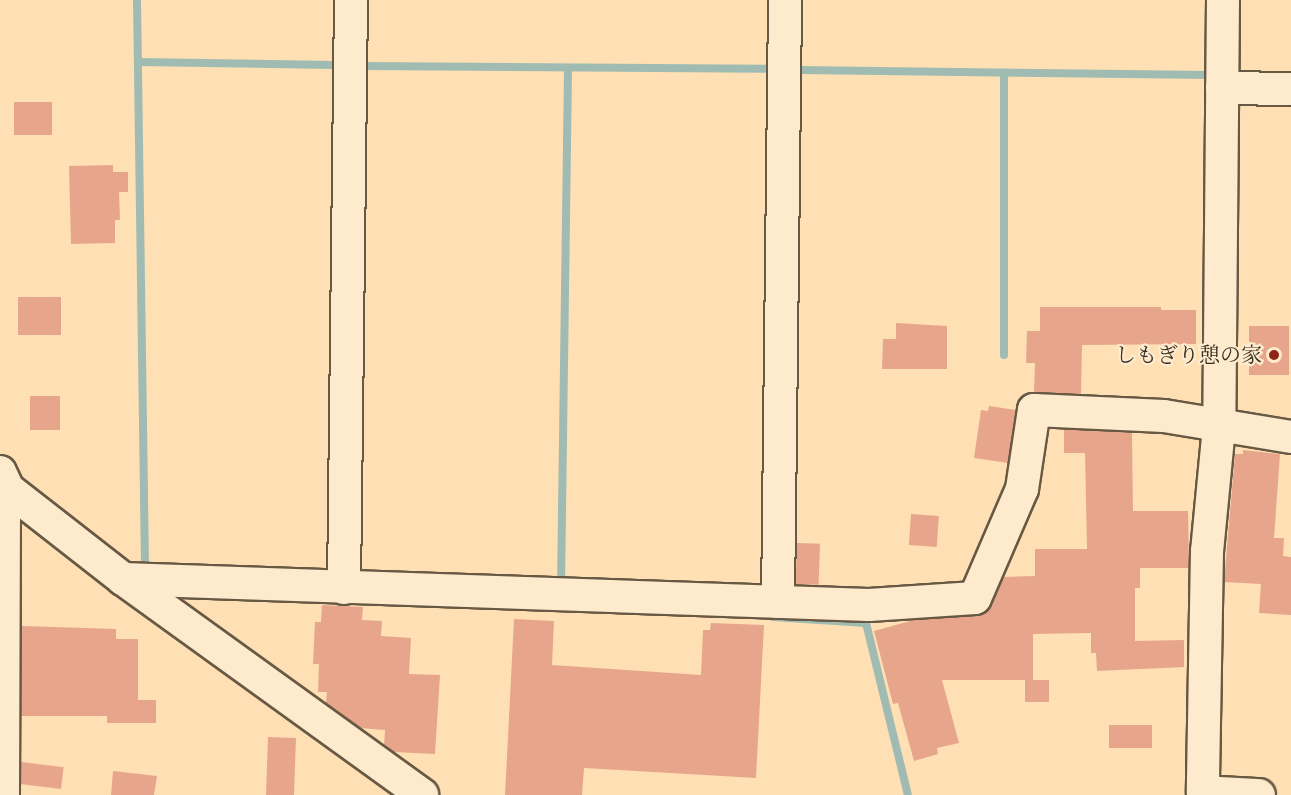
<!DOCTYPE html>
<html>
<head>
<meta charset="utf-8">
<style>
	body { margin:0 }
	#map { position:relative; width:1291px; height:795px; overflow:hidden; background:#fee0b4; font-family:"IM FELL Great Primer","Noto Serif JP",serif }
	div>[style] { position:absolute }
	[style*='--x'] { left:calc(var(--x)*1px); top:calc(var(--y)*1px); width:calc(var(--w)*1px); rotate:calc(var(--a)*1deg) }
	.stream>* { height:8px; margin:-4px; padding:0 4px; transform-origin:4px; border-radius:4px; background:#a0bcb2 }
	.building>* { inset:0; background:#e7a68b; transform-origin:0 0 }
	.roads { filter:drop-shadow(2px 0 #685944) drop-shadow(-2px 0 #685944) drop-shadow(0 2px #685944) drop-shadow(0 -2px #685944) }
	.minor>* { height:32px; margin:-16px; padding:0 16px; transform-origin:16px; border-radius:16px; background:#feebce }
	.dots>* { width:16px; height:16px; translate:-50% -50%; box-sizing:border-box; border:3px solid #feebce; border-radius:50% }
	span { translate:-50% -50%; white-space:nowrap; text-align:center; line-height:1.15; -webkit-text-stroke:4.5px #feebce; paint-order:stroke }
	.poi-label { font-size:21px; color:#362c1f }
	.right { translate:-100% -50%; text-align:right }
</style>
</head>
<body>
<div id="map">
	<div class="stream">
		<i style="--x:137;--y:0;--w:567;--a:89.19"></i>
		<i style="--x:138;--y:62;--w:196;--a:0.9"></i>
		<i style="--x:360;--y:66;--w:409;--a:0.4"></i>
		<i style="--x:798;--y:70;--w:413;--a:0.7"></i>
		<i style="--x:1004;--y:355;--w:282;--a:-90"></i>
		<i style="--x:561;--y:585;--w:517;--a:-89.22"></i>
		<i style="--x:773;--y:617;--w:93;--a:3.7"></i>
		<i style="--x:866;--y:623;--w:177;--a:76.3"></i>
	</div>
	<div class="building">
		<i style="left:14px;top:102px;width:38px;height:33px"></i>
		<i style="clip-path:polygon(113px 165px,113px 172px,128px 172px,128px 192px,119px 192px,120px 220px,115px 220px,115px 243px,71px 244px,69px 166px)"></i>
		<i style="left:18px;top:297px;width:43px;height:38px"></i>
		<i style="clip-path:polygon(1040px 307px,1161px 307px,1161px 310px,1196px 310px,1196px 344px,1082px 345px,1081px 394px,1034px 392px,1035px 363px,1026px 363px,1027px 331px,1040px 331px)"></i>
		<i style="clip-path:polygon(896px 323px,947px 326px,947px 369px,882px 369px,883px 339px,896px 339px)"></i>
		<i style="left:1249px;top:326px;width:40px;height:49px"></i>
		<i style="left:30px;top:396px;width:30px;height:34px"></i>
		<i style="clip-path:polygon(989px 406px,1016px 410px,1008px 463px,974px 458px,981px 410px,988px 411px)"></i>
		<i style="clip-path:polygon(1064px 429px,1132px 433px,1133px 511px,1188px 511px,1189px 568px,1140px 568px,1140px 588px,1135px 588px,1135px 641px,1184px 640px,1184px 667px,1097px 671px,1096px 653px,1091px 653px,1091px 633px,1033px 634px,1033px 680px,942px 680px,959px 743px,937px 748px,938px 754px,914px 761px,898px 703px,893px 704px,874px 631px,914px 620px,985px 613px,992px 605px,1004px 577px,1035px 576px,1035px 549px,1087px 549px,1085px 453px,1064px 453px)"></i>
		<i style="clip-path:polygon(1243px 450px,1280px 454px,1274px 538px,1284px 538px,1283px 556px,1291px 557px,1291px 615px,1259px 613px,1261px 584px,1224px 582px,1235px 454px,1243px 454px)"></i>
		<i style="left:911px;top:514px;width:28px;height:31px;rotate:4deg"></i>
		<i style="left:797px;top:543px;width:23px;height:41px;rotate:2deg"></i>
		<i style="clip-path:polygon(322px 605px,363px 607px,362px 620px,382px 621px,381px 636px,411px 638px,409px 674px,440px 675px,435px 754px,394px 752px,384px 746px,385px 730px,360px 728px,326px 703px,327px 692px,318px 692px,319px 664px,313px 664px,315px 622px,321px 622px)"></i>
		<i style="clip-path:polygon(514px 619px,554px 621px,552px 665px,701px 675px,703px 630px,710px 630px,711px 623px,764px 625px,756px 778px,584px 768px,582px 795px,505px 795px)"></i>
		<i style="clip-path:polygon(22px 626px,116px 629px,116px 639px,138px 639px,138px 700px,156px 700px,156px 723px,107px 723px,107px 716px,21px 716px)"></i>
		<i style="left:1025px;top:680px;width:24px;height:22px"></i>
		<i style="left:1152px;top:725px;width:23px;height:43px;rotate:90deg"></i>
		<i style="left:268px;top:737px;width:28px;height:58px;rotate:2deg"></i>
		<i style="left:21px;top:762px;width:43px;height:22px;rotate:7deg"></i>
		<i style="clip-path:polygon(113px 771px,157px 776px,154px 795px,111px 795px)"></i>
	</div>
	<div class="roads">
		<div class="minor">
			<i style="--x:1223;--y:0;--w:427;--a:90.5"></i>
			<i style="--x:1219;--y:427;--w:125;--a:95.5"></i>
			<i style="--x:1207;--y:551;--w:241;--a:91"></i>
			<i style="--x:1203;--y:792;--w:56;--a:3.1"></i>
			<i style="--x:1222;--y:88;--w:69;--a:0.8"></i>
			<i style="--x:0;--y:472;--w:19;--a:65"></i>
			<i style="--x:8;--y:489;--w:146;--a:38"></i>
			<i style="--x:123;--y:579;--w:369;--a:35.8"></i>
			<i style="--x:123;--y:579;--w:746;--a:2"></i>
			<i style="--x:869;--y:605;--w:106;--a:-3.8"></i>
			<i style="--x:975;--y:598;--w:119;--a:-66.7"></i>
			<i style="--x:1022;--y:489;--w:80;--a:-81.4"></i>
			<i style="--x:1034;--y:410;--w:130;--a:2.6"></i>
			<i style="--x:1164;--y:416;--w:129;--a:9.4"></i>
			<i style="--x:344;--y:588;--w:588;--a:-89.32"></i>
			<i style="--x:778;--y:602;--w:602;--a:-89.33"></i>
			<i style="--x:3;--y:795;--w:279;--a:-89.8"></i>
			<i style="--x:4;--y:516;--w:27;--a:-82"></i>
		</div>
	</div>
	<div class="dots">
		<i style="left:1274px;top:355px;background:#8f2418"></i>
	</div>
	<div class="poi-label">
		<span class="right" style="left:1262px;top:355px">しもぎり憩の家</span>
	</div>
</div>
</body>
</html>
